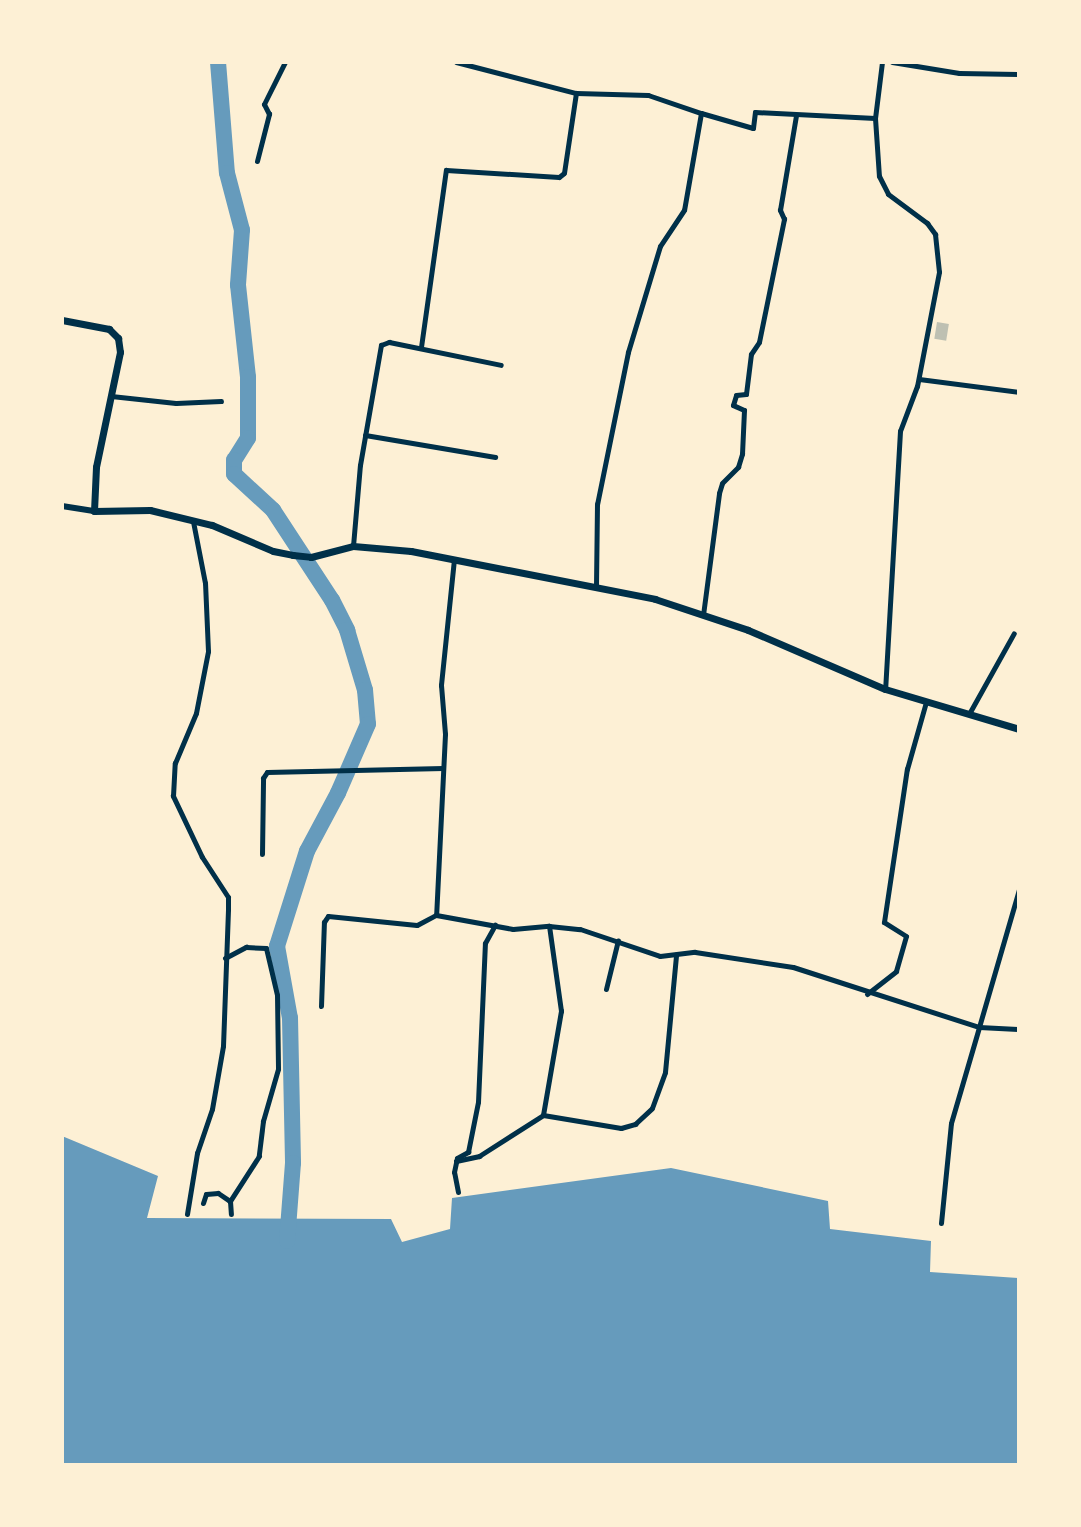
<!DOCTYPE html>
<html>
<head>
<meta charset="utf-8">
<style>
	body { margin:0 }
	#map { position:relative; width:1081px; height:1527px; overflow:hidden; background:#fdf0d5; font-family:Ubuntu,sans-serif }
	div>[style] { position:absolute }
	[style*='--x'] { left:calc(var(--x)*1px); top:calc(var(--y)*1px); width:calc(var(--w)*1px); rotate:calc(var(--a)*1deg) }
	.water>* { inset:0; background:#669bbc }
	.river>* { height:16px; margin:-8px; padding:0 8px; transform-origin:8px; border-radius:8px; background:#669bbc }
	.building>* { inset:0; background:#bec0b2; transform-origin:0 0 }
	.minor>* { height:5px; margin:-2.5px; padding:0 2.5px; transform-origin:2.5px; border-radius:2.5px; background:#003049 }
	.tertiary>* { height:6px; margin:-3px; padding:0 3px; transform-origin:3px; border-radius:3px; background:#003049 }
	.secondary>* { height:7px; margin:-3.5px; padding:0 3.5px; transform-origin:3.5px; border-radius:3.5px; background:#003049 }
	span { translate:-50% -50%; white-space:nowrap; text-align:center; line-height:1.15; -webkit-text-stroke:7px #fdf0d5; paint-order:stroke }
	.frame { position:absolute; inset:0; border:64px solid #fdf0d5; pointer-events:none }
</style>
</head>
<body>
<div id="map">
	<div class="water">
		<i style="clip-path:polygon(62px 1136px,158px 1176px,147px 1218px,391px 1219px,402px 1242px,450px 1229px,452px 1198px,671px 1168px,828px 1201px,830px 1229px,931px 1241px,930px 1272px,1019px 1278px,1019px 1465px,62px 1465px)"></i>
	</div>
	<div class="river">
		<i style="--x:218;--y:62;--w:111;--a:85.4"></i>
		<i style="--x:227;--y:173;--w:59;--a:75.3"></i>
		<i style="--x:242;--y:230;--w:55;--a:94.2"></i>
		<i style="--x:238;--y:285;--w:93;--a:83.8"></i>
		<i style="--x:248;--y:377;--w:61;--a:90"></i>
		<i style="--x:248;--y:438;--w:26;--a:122"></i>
		<i style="--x:234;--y:460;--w:14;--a:90"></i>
		<i style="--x:234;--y:474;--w:53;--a:42.7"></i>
		<i style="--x:273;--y:510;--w:108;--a:56.8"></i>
		<i style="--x:332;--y:600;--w:34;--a:63"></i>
		<i style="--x:347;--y:630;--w:63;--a:73.3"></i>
		<i style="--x:365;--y:690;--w:34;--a:85"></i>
		<i style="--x:368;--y:724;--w:75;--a:113.5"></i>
		<i style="--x:338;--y:793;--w:66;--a:118.1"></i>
		<i style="--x:307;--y:851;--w:100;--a:107.5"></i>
		<i style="--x:277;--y:946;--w:73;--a:79.8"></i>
		<i style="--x:290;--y:1018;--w:145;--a:88.8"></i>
		<i style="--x:293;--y:1163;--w:78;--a:94.4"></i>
	</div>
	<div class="building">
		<i style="left:937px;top:322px;width:12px;height:17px;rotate:9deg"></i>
	</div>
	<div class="minor">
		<i style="--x:456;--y:62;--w:124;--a:14.5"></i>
		<i style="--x:576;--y:93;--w:72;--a:1.6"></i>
		<i style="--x:648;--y:95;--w:56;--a:18.8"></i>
		<i style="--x:701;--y:113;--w:98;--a:99.9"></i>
		<i style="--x:684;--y:210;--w:43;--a:123.7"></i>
		<i style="--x:660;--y:246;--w:111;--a:106.8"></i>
		<i style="--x:628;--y:352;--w:155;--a:101.5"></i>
		<i style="--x:597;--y:504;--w:82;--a:90.7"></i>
		<i style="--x:882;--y:62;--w:56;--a:97.1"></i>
		<i style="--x:875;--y:118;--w:58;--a:86.1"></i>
		<i style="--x:879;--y:176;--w:20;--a:63"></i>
		<i style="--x:888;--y:194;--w:49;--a:36.6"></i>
		<i style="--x:927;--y:223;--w:14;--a:54"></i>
		<i style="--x:935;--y:234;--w:38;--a:84"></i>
		<i style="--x:939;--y:272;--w:116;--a:100.9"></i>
		<i style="--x:917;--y:386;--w:48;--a:110.7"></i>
		<i style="--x:900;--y:431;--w:258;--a:93.3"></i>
		<i style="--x:892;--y:62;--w:68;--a:9.3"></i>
		<i style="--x:959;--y:73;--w:60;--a:1"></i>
		<i style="--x:701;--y:113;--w:54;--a:16.1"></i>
		<i style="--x:753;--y:128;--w:16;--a:-83"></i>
		<i style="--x:755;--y:112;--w:120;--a:2.9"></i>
		<i style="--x:257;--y:161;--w:49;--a:-75.7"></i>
		<i style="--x:269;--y:114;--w:11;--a:-117"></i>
		<i style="--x:264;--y:104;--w:47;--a:-63.4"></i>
		<i style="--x:421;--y:347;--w:179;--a:-82"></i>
		<i style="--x:446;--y:170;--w:113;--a:3.5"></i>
		<i style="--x:559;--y:177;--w:6;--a:-39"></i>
		<i style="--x:564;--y:173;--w:81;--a:-81.5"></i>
		<i style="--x:919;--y:379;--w:101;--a:7.4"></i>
		<i style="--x:111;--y:396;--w:65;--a:6.1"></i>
		<i style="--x:176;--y:403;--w:45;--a:-2.5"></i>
		<i style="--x:365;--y:435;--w:132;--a:9.6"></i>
		<i style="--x:353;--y:546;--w:81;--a:-85.1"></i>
		<i style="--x:360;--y:465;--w:122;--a:-80.1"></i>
		<i style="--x:381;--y:345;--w:9;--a:-21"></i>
		<i style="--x:389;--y:342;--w:114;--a:11.6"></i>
		<i style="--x:454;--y:559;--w:127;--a:95.9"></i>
		<i style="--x:441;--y:685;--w:49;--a:85.3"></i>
		<i style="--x:445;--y:734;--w:181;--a:92.8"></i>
		<i style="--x:436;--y:915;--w:78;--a:10.3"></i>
		<i style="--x:513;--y:929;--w:36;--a:-5"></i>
		<i style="--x:549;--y:926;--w:31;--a:6"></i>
		<i style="--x:580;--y:929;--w:84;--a:18.6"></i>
		<i style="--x:660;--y:956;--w:35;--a:-7"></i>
		<i style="--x:695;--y:952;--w:99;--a:8.7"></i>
		<i style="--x:793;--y:967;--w:195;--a:17.9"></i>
		<i style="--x:979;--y:1027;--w:144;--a:-73.8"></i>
		<i style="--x:703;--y:615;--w:123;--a:-82.5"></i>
		<i style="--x:719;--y:493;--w:10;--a:-73"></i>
		<i style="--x:722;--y:483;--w:23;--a:-45"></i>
		<i style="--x:738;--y:467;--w:14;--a:-73"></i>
		<i style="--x:742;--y:454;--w:44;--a:-87.4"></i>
		<i style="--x:744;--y:410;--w:12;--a:-156"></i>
		<i style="--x:733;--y:405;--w:10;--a:-73"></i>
		<i style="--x:736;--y:395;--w:10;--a:-6"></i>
		<i style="--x:746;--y:394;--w:40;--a:-82.9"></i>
		<i style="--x:751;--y:354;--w:14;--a:-56"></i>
		<i style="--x:759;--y:342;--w:126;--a:-78.5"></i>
		<i style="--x:784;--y:219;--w:10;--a:-114"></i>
		<i style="--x:780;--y:210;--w:96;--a:-80.4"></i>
		<i style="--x:970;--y:712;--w:90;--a:-60.9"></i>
		<i style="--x:262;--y:854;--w:76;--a:-89.2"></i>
		<i style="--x:263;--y:778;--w:7;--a:-56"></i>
		<i style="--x:267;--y:772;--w:176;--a:-1.3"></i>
		<i style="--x:225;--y:958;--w:24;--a:-28"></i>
		<i style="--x:246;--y:947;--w:20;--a:3"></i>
		<i style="--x:266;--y:948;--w:48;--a:76.8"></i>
		<i style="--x:277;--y:995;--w:74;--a:89.2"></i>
		<i style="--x:278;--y:1069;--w:54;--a:106.1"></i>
		<i style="--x:263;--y:1121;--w:35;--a:97"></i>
		<i style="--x:259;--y:1156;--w:54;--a:122.8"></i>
		<i style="--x:230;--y:1201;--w:13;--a:86"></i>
		<i style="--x:606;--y:989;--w:50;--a:-76.2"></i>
		<i style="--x:867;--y:994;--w:37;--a:-38"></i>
		<i style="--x:896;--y:971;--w:36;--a:-74"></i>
		<i style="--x:906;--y:936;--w:26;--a:-148"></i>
		<i style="--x:884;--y:922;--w:155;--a:-81.5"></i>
		<i style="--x:907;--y:769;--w:70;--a:-74.2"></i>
		<i style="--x:321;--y:1006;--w:84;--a:-88"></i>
		<i style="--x:324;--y:922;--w:7;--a:-56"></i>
		<i style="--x:328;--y:916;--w:89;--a:5.8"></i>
		<i style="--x:417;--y:925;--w:21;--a:-28"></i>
		<i style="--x:543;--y:1115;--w:106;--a:-80.2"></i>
		<i style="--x:561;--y:1011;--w:86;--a:-98"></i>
		<i style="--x:456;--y:1161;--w:24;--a:-12"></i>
		<i style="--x:479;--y:1156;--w:76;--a:-32.6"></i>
		<i style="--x:543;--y:1115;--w:79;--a:9.5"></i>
		<i style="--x:621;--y:1128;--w:15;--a:-16"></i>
		<i style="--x:635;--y:1124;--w:23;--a:-43"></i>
		<i style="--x:652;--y:1108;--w:38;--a:-70"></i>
		<i style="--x:665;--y:1072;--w:118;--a:-84.6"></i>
		<i style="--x:458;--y:1192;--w:20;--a:-101"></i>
		<i style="--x:454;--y:1172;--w:14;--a:-78"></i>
		<i style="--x:457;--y:1158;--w:13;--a:-29"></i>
		<i style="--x:468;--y:1152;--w:51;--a:-78.7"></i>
		<i style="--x:478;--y:1102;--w:159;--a:-87.5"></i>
		<i style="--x:485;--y:943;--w:21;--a:-61"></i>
		<i style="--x:203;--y:1203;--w:9;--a:-72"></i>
		<i style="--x:206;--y:1194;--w:12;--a:-5"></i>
		<i style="--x:218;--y:1193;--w:14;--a:34"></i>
		<i style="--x:187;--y:1214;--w:62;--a:-80.7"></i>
		<i style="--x:197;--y:1153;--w:46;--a:-71.2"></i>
		<i style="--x:212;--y:1109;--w:64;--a:-80.1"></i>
		<i style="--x:223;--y:1046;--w:137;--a:-87.9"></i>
		<i style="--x:228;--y:909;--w:12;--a:-90"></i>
		<i style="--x:228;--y:897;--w:48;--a:-123"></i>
		<i style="--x:202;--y:857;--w:68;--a:-115.4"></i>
		<i style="--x:173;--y:796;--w:33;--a:-87"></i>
		<i style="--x:175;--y:763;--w:54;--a:-67.2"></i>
		<i style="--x:196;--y:713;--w:63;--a:-79"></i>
		<i style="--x:208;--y:651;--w:68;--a:-92.5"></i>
		<i style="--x:205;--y:583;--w:63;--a:-101"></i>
		<i style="--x:941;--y:1223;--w:100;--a:-84.3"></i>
		<i style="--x:951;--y:1123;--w:100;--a:-73.7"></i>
		<i style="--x:979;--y:1027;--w:40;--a:2.9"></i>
	</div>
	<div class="tertiary">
		<i style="--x:62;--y:506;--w:32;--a:9"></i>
	</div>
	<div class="secondary">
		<i style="--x:62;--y:320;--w:48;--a:10.8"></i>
		<i style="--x:109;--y:329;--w:13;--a:45"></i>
		<i style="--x:118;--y:338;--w:14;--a:82"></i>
		<i style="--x:120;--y:352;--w:117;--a:101.8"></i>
		<i style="--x:96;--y:467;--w:44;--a:92.6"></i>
		<i style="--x:94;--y:511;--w:56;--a:-1"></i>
		<i style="--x:150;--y:510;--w:64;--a:13.6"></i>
		<i style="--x:212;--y:525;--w:66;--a:23.1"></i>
		<i style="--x:273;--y:551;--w:20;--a:11"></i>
		<i style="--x:293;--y:555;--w:18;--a:6"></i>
		<i style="--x:311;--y:557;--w:43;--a:-14.7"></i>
		<i style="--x:353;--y:546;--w:58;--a:4.9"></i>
		<i style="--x:411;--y:551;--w:249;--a:11.1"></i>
		<i style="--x:655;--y:599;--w:98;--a:18.4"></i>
		<i style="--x:748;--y:630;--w:149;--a:23.3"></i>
		<i style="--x:885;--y:689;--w:140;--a:16.6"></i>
	</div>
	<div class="frame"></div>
</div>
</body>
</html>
